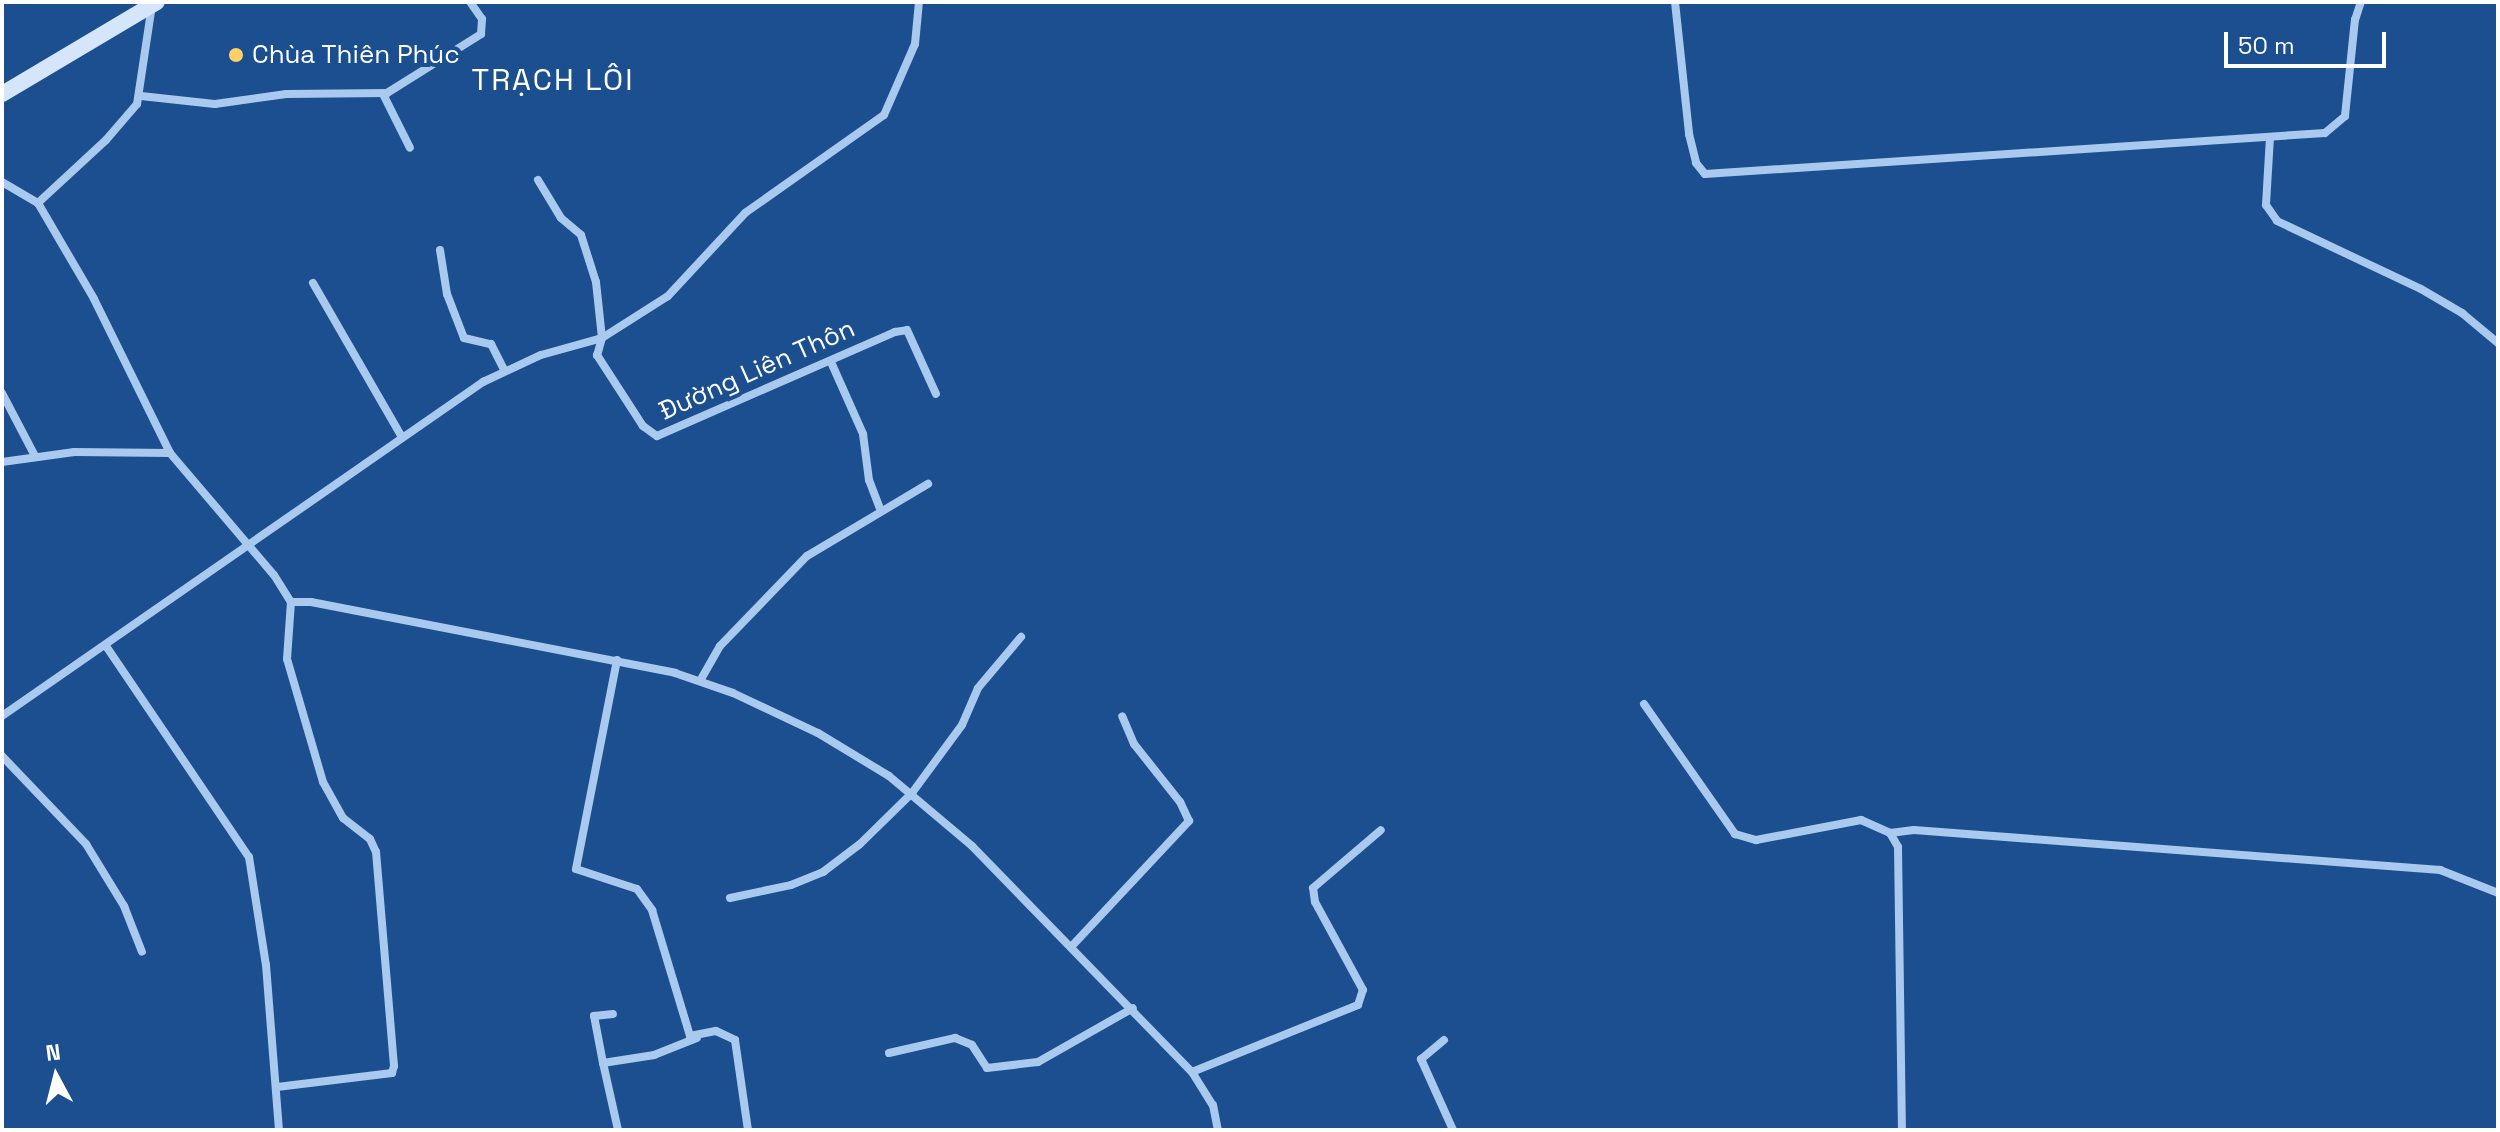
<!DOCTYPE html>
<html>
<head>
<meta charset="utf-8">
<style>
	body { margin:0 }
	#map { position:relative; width:2500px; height:1132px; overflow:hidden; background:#1b4f8f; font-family:"Space Grotesk",sans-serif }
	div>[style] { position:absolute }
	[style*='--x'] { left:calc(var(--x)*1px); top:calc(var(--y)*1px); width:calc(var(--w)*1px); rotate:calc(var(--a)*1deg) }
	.street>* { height:8px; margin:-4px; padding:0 4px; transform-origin:4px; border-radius:4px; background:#a9c9ee }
	.secondary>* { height:16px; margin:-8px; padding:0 8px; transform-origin:8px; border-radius:8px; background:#d6e6fa }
	.dots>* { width:22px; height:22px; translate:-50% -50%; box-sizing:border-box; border:4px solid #1b4f8f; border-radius:50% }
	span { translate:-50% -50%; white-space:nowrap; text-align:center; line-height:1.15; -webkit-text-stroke:8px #1b4f8f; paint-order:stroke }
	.poi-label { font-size:26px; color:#fff }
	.left { translate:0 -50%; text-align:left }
	.street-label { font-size:26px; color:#fff }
	.quarter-label { font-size:30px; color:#fff; letter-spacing:2px }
	.frame { position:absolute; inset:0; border:4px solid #fff; pointer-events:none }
	.north { position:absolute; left:16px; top:1036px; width:80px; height:80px; -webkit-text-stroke:6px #1b4f8f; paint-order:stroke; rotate:353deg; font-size:22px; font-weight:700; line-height:32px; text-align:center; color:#fff }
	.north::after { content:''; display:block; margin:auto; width:28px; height:36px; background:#fff; clip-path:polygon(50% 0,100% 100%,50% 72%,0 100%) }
	.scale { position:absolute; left:2224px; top:32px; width:162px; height:36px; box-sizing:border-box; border:4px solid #fff; border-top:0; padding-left:10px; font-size:24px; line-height:28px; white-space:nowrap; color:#fff; -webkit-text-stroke:6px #1b4f8f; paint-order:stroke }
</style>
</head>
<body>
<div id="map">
	<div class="street">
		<i style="--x:1675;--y:2;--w:133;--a:83.9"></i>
		<i style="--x:1689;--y:134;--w:30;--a:76"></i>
		<i style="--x:1696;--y:163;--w:14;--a:51"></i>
		<i style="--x:1705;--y:174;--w:621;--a:-3.78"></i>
		<i style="--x:2325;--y:133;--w:26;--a:-40"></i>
		<i style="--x:2345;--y:116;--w:97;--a:-84.1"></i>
		<i style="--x:2355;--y:20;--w:19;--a:-72"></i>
		<i style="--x:152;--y:5;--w:100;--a:98.6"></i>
		<i style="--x:137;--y:104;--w:48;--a:130.7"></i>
		<i style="--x:106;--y:140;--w:93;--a:137.2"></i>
		<i style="--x:38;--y:203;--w:111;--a:59.7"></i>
		<i style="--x:94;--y:299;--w:172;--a:63.7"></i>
		<i style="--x:170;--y:453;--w:160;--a:49.6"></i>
		<i style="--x:274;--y:575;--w:32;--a:58"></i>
		<i style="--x:291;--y:602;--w:20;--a:0"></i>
		<i style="--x:311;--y:602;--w:371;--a:11"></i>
		<i style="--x:675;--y:673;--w:61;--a:19"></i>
		<i style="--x:733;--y:693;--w:94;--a:25.2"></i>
		<i style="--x:818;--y:733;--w:83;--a:31.2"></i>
		<i style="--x:889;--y:776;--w:109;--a:40.1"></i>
		<i style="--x:972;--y:846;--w:315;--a:45.8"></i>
		<i style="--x:1192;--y:1072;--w:39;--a:58"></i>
		<i style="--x:1213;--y:1105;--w:25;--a:79"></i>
		<i style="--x:383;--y:94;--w:60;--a:63.4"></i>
		<i style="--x:141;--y:96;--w:74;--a:6.2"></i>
		<i style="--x:215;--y:104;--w:72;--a:-8"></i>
		<i style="--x:286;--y:94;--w:101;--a:-0.6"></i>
		<i style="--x:387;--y:93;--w:111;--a:-32.1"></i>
		<i style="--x:481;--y:34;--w:15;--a:-86"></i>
		<i style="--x:482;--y:19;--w:21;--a:-125"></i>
		<i style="--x:2270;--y:137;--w:68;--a:93.4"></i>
		<i style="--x:2266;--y:205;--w:19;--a:55"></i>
		<i style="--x:2277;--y:221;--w:159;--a:25.3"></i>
		<i style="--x:2421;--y:289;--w:48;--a:30.3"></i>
		<i style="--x:2462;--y:313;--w:47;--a:39.8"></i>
		<i style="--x:538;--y:180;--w:44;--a:58.8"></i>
		<i style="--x:561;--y:218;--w:26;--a:40"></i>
		<i style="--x:581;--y:235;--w:49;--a:72.3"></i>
		<i style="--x:596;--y:282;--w:56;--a:83.9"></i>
		<i style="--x:602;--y:338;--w:18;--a:106"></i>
		<i style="--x:597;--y:355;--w:85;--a:57.1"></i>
		<i style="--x:643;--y:426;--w:17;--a:36"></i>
		<i style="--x:657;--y:436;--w:260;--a:-23.6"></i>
		<i style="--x:895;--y:332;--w:12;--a:-9"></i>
		<i style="--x:907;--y:330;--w:70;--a:65.6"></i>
		<i style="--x:2;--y:182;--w:42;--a:30.3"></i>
		<i style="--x:440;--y:250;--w:45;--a:81"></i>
		<i style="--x:447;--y:294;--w:47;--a:68.9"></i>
		<i style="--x:464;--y:338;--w:28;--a:13"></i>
		<i style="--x:491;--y:344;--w:29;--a:63"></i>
		<i style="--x:313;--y:283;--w:178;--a:60"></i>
		<i style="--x:831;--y:362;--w:79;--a:66"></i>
		<i style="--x:863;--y:434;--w:46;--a:82.6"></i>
		<i style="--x:869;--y:480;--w:33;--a:69"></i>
		<i style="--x:2;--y:393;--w:71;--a:62.4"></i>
		<i style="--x:2;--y:462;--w:73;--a:-7.9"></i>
		<i style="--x:74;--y:452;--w:96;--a:0.6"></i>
		<i style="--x:106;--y:646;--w:255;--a:55.9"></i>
		<i style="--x:249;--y:857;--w:109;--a:81.1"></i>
		<i style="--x:266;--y:965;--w:166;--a:85.5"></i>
		<i style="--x:617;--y:660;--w:213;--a:101.1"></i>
		<i style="--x:576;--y:869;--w:64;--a:18.2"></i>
		<i style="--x:637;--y:889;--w:26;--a:54"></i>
		<i style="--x:652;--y:910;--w:132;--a:73.2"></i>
		<i style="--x:690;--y:1036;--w:26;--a:-11"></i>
		<i style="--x:716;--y:1031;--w:21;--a:25"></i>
		<i style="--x:735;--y:1040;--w:91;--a:81.8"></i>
		<i style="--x:700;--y:681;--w:40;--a:-60.3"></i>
		<i style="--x:720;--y:646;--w:125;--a:-46"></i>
		<i style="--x:807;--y:556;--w:141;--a:-30.8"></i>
		<i style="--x:1644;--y:704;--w:159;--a:55"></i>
		<i style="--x:1735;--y:834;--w:22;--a:16"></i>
		<i style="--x:1756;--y:840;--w:107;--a:-10.8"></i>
		<i style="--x:1861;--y:820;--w:32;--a:24"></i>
		<i style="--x:1890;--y:833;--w:16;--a:60"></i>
		<i style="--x:1898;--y:847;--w:283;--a:89.2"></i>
		<i style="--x:2;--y:716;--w:586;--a:-34.78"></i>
		<i style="--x:483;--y:382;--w:64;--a:-25"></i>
		<i style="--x:541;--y:355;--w:63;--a:-15.6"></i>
		<i style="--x:602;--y:338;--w:78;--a:-32.5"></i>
		<i style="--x:668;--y:296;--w:113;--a:-47.1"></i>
		<i style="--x:745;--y:213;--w:170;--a:-35.2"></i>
		<i style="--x:884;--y:115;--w:77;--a:-66.4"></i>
		<i style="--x:915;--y:44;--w:42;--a:-84.6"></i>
		<i style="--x:2;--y:756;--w:122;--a:46.3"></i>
		<i style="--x:86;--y:844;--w:73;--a:58.5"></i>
		<i style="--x:124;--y:906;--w:49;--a:68.6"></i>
		<i style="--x:1890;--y:833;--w:24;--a:-7"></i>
		<i style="--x:1914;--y:830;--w:528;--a:4.35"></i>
		<i style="--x:2440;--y:870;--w:62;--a:21.6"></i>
		<i style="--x:730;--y:898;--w:62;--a:-12"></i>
		<i style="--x:791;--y:885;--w:35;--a:-22"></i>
		<i style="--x:823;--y:872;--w:46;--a:-37.1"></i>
		<i style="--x:860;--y:844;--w:73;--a:-44.4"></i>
		<i style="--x:912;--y:793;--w:84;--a:-53.7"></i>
		<i style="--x:962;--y:725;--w:40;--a:-66.6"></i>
		<i style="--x:978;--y:688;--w:67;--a:-49.9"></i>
		<i style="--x:1071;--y:947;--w:173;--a:-46.9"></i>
		<i style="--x:1189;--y:821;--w:21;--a:-115"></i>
		<i style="--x:1180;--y:802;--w:74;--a:-128.4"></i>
		<i style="--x:1134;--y:744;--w:30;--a:-113"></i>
		<i style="--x:1444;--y:1040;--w:30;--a:140"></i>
		<i style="--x:1421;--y:1059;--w:78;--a:65.7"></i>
		<i style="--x:889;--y:1053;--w:68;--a:-12.8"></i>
		<i style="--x:955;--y:1038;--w:18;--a:22"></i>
		<i style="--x:972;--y:1045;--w:27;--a:57"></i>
		<i style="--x:987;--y:1068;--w:51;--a:-6.7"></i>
		<i style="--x:1038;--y:1062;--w:109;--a:-29.6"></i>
		<i style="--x:603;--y:1063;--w:48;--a:-100.8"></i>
		<i style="--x:594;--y:1016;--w:19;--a:-6"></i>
		<i style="--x:1192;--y:1072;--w:179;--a:-22"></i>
		<i style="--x:1358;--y:1005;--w:16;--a:-72"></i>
		<i style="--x:1363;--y:990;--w:100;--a:-118.6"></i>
		<i style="--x:1315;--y:902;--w:14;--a:-98"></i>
		<i style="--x:1313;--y:888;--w:89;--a:-40.5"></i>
		<i style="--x:277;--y:1087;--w:116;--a:-6.9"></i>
		<i style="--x:392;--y:1073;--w:7;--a:-74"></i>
		<i style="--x:394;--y:1066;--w:215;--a:-94.8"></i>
		<i style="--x:376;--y:852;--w:14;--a:-115"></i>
		<i style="--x:370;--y:839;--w:34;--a:-142"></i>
		<i style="--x:343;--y:818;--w:41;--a:-119.1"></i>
		<i style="--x:323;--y:782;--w:128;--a:-106.3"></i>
		<i style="--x:287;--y:659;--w:57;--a:-86"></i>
		<i style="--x:618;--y:1130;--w:69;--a:-102.6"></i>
		<i style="--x:603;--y:1063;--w:52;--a:-8.9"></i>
		<i style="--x:654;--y:1055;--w:46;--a:-21.6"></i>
	</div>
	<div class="secondary">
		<i style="--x:2;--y:94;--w:180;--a:-30.7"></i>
	</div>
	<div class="dots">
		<i style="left:236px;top:55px;background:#ffd166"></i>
	</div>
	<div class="poi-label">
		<span class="left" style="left:252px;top:55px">Chùa Thiên Phúc</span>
	</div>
	<div class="street-label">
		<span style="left:757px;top:370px;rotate:-24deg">Đường Liên Thôn</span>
	</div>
	<div class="quarter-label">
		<span style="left:553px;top:80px">TRẠCH LÔI</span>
	</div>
	<div class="frame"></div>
	<div class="north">N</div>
	<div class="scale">50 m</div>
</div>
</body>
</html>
